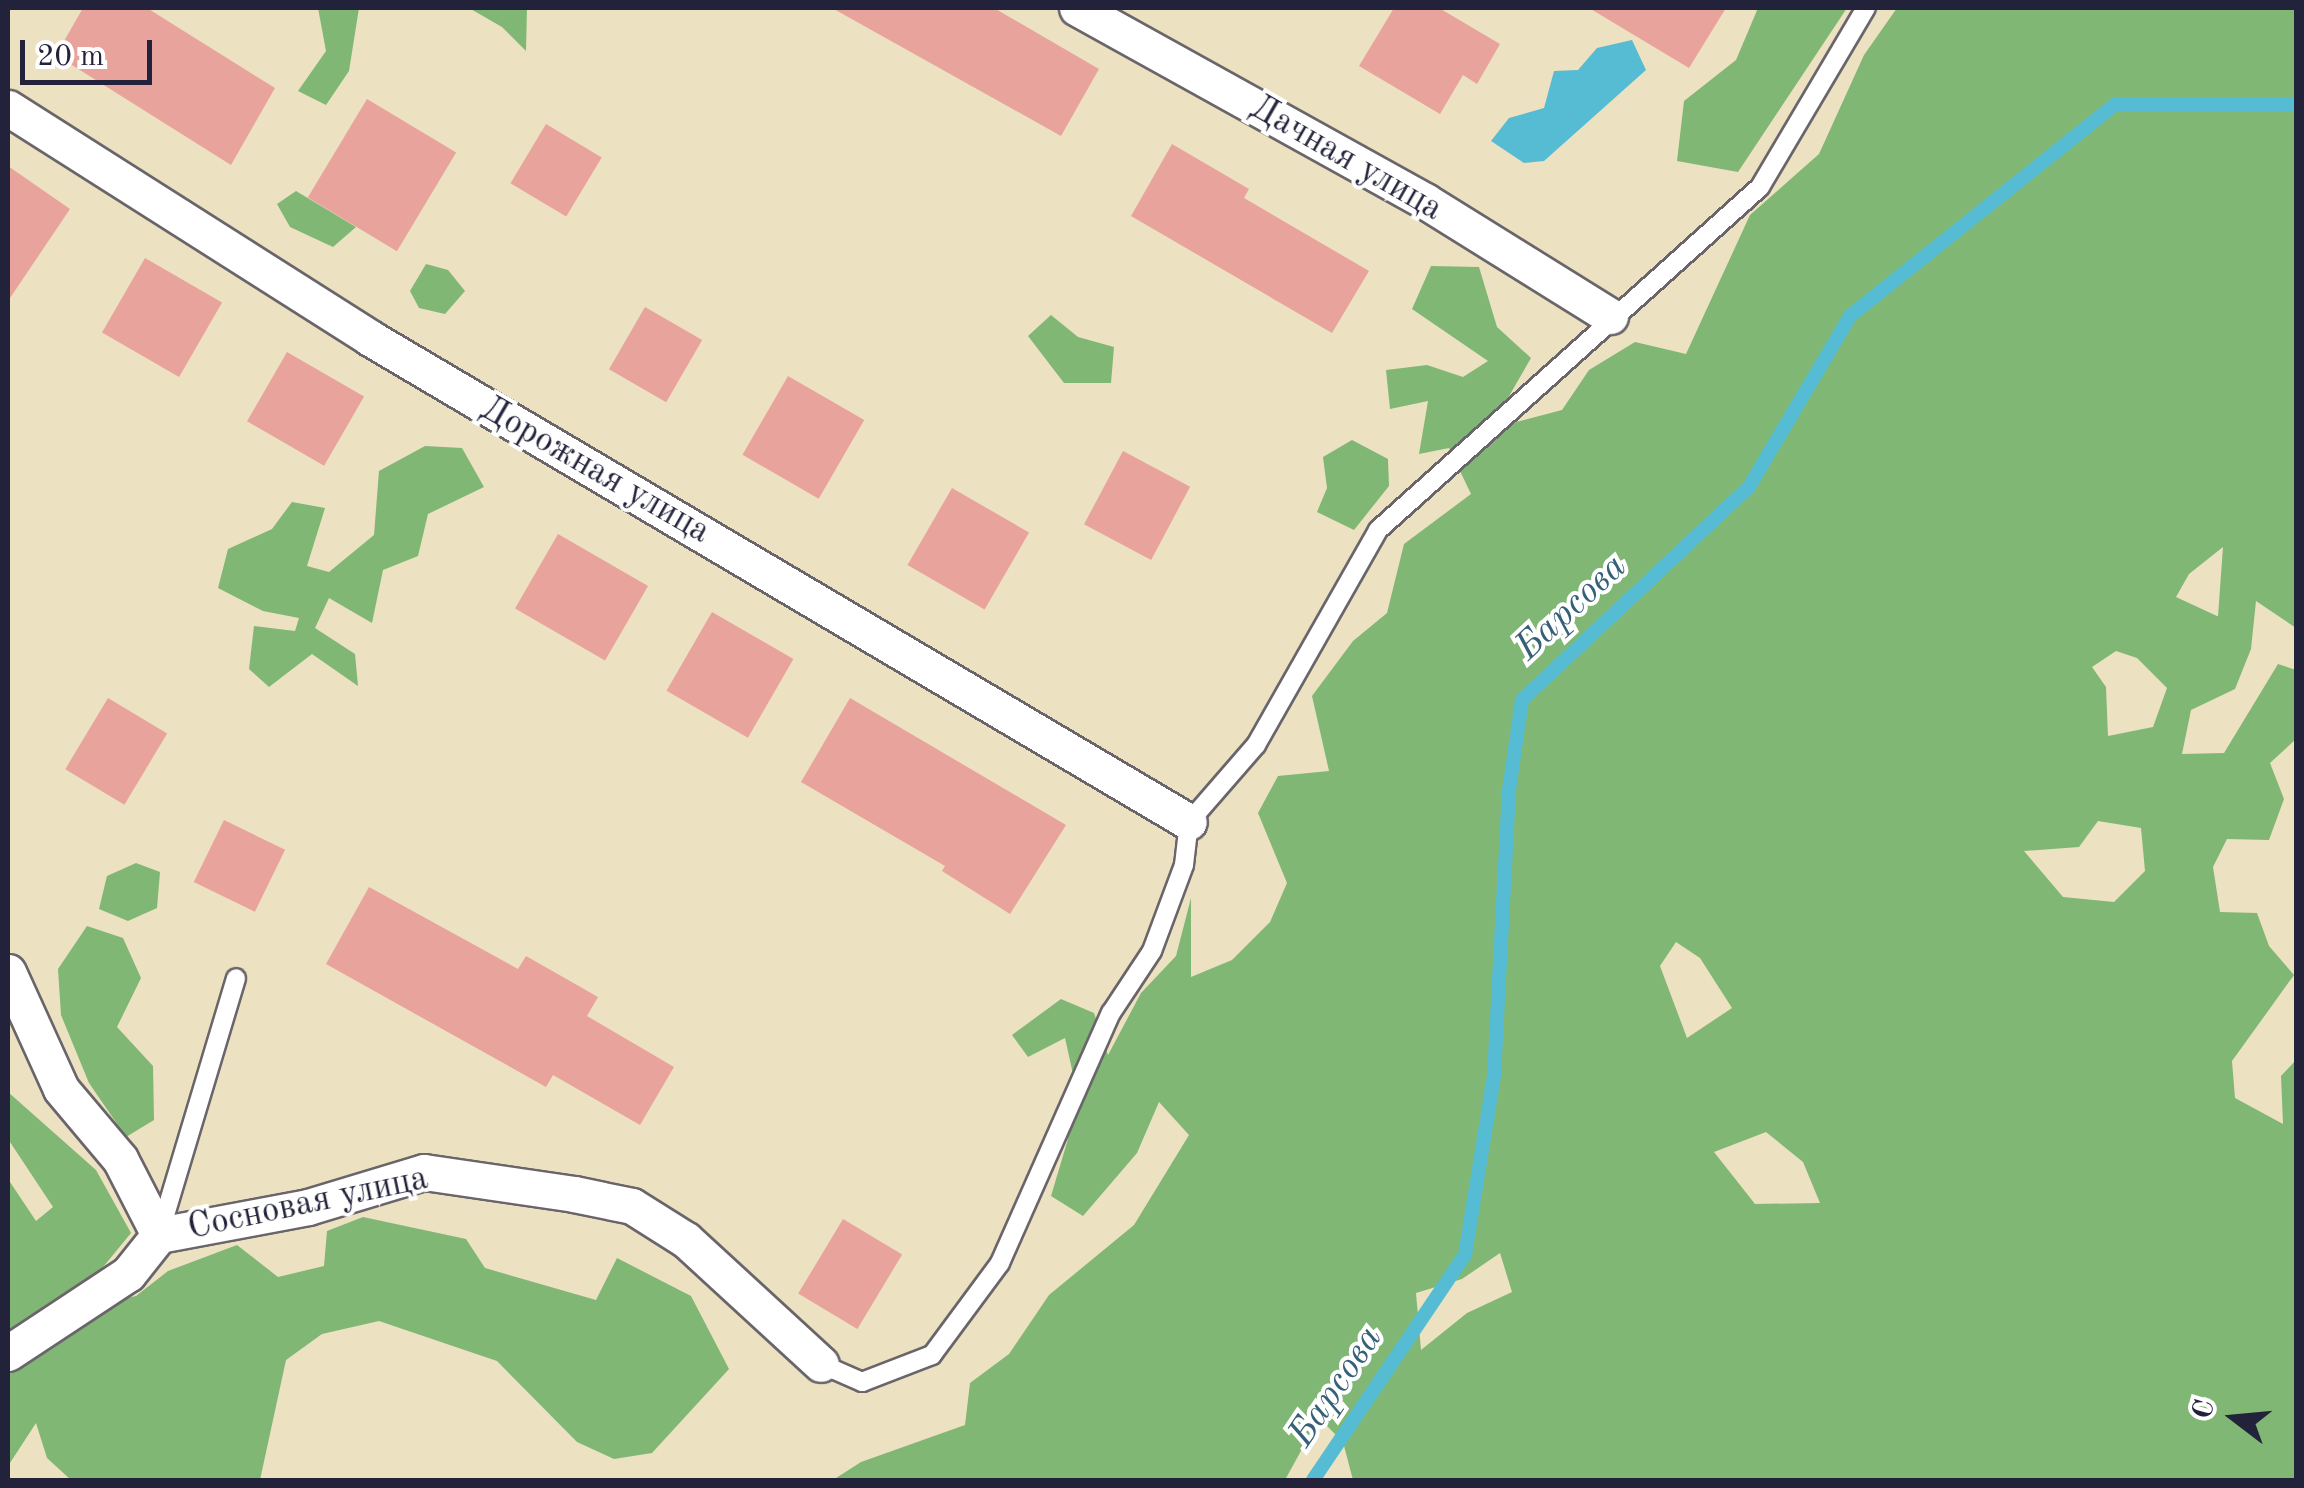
<!DOCTYPE html>
<html>
<head>
<meta charset="utf-8">
<style>
	body { margin:0 }
	#map { position:relative; width:2304px; height:1488px; overflow:hidden; background:#ece1c0; font-family:"Old Standard TT",serif }
	div>[style] { position:absolute }
	[style*='--x'] { left:calc(var(--x)*1px); top:calc(var(--y)*1px); width:calc(var(--w)*1px); rotate:calc(var(--a)*1deg) }
	.forest>* { inset:0; background:#80b774 }
	.water>* { inset:0; background:#55bcd3 }
	.stream>* { height:14px; margin:-7px; padding:0 7px; transform-origin:7px; border-radius:7px; background:#55bcd3 }
	.building>* { inset:0; background:#e9a39d; transform-origin:0 0 }
	.roads { filter:drop-shadow(2px 0 #69656a) drop-shadow(-2px 0 #69656a) drop-shadow(0 2px #69656a) drop-shadow(0 -2px #69656a) }
	.service>* { height:18px; margin:-9px; padding:0 9px; transform-origin:9px; border-radius:9px; background:#fff }
	.minor>* { height:35px; margin:-17.5px; padding:0 17.5px; transform-origin:17.5px; border-radius:17.5px; background:#fff }
	span { translate:-50% -50%; white-space:nowrap; text-align:center; line-height:1.15; -webkit-text-stroke:8px #fff; paint-order:stroke }
	.street-label { font-size:35px; color:#22223b }
	.water-label { font-size:38px; color:#366078; font-style:italic }
	.frame { position:absolute; inset:0; border:10px solid #22223b; pointer-events:none }
	.north { position:absolute; left:2184px; top:1368px; width:100px; height:100px; -webkit-text-stroke:8px #fff; paint-order:stroke; rotate:286deg; font-size:28px; font-weight:700; line-height:40px; text-align:center; color:#22223b }
	.north::after { content:''; display:block; margin:auto; width:35px; height:45px; background:#22223b; clip-path:polygon(50% 0,100% 100%,50% 72%,0 100%) }
	.scale { position:absolute; left:20px; top:40px; width:132px; height:45px; box-sizing:border-box; border:5px solid #22223b; border-top:0; padding-left:12px; font-size:30px; line-height:35px; white-space:nowrap; color:#22223b; -webkit-text-stroke:8px #fff; paint-order:stroke }
</style>
</head>
<body>
<div id="map">
	<div class="forest">
		<i style="clip-path:polygon(318px 8px,359px 8px,349px 71px,326px 105px,298px 91px,326px 51px)"></i>
		<i style="clip-path:polygon(469px 8px,527px 8px,526px 51px,502px 27px)"></i>
		<i style="clip-path:polygon(1758px 8px,1847px 8px,1738px 172px,1677px 161px,1684px 101px,1736px 60px)"></i>
		<i style="clip-path:polygon(evenodd,1897px 8px,2296px 8px,2296px 628px,2256px 601px,2251px 649px,2235px 689px,2191px 710px,2182px 754px,2224px 753px,2278px 664px,2296px 670px,2296px 739px,2270px 763px,2284px 799px,2269px 840px,2227px 839px,2213px 867px,2220px 912px,2257px 913px,2269px 946px,2294px 975px,2232px 1061px,2235px 1098px,2283px 1124px,2281px 1076px,2296px 1060px,2296px 1480px,1353px 1480px,1343px 1442px,1319px 1418px,1285px 1480px,833px 1480px,861px 1462px,965px 1425px,970px 1383px,1009px 1354px,1049px 1295px,1134px 1225px,1189px 1135px,1159px 1102px,1137px 1153px,1083px 1216px,1051px 1196px,1068px 1139px,1073px 1074px,1065px 1038px,1028px 1057px,1012px 1035px,1061px 999px,1094px 1013px,1108px 1055px,1141px 993px,1176px 956px,1191px 898px,1191px 977px,1232px 960px,1270px 922px,1287px 883px,1258px 813px,1278px 776px,1329px 771px,1312px 696px,1353px 641px,1387px 613px,1404px 544px,1471px 494px,1449px 448px,1419px 454px,1428px 401px,1390px 409px,1386px 370px,1427px 365px,1463px 377px,1488px 361px,1412px 309px,1431px 266px,1479px 267px,1497px 327px,1531px 358px,1490px 429px,1562px 410px,1589px 370px,1635px 342px,1686px 354px,1750px 215px,1819px 154px,1864px 55px,1897px 8px,2223px 547px,2218px 616px,2217px 616px,2176px 597px,2189px 574px,2223px 547px,1897px 8px,2116px 651px,2137px 658px,2167px 688px,2153px 727px,2108px 736px,2106px 687px,2092px 667px,2116px 651px,1897px 8px,2098px 821px,2141px 828px,2145px 871px,2114px 902px,2063px 897px,2024px 851px,2079px 847px,2098px 821px,1897px 8px,1676px 942px,1700px 958px,1732px 1008px,1687px 1038px,1660px 966px,1676px 942px,1897px 8px,1766px 1132px,1803px 1162px,1820px 1203px,1755px 1204px,1714px 1152px,1766px 1132px,1897px 8px,1500px 1253px,1512px 1292px,1467px 1313px,1421px 1350px,1416px 1293px,1462px 1279px,1500px 1253px)"></i>
		<i style="clip-path:polygon(296px 191px,356px 227px,333px 247px,290px 227px,277px 204px)"></i>
		<i style="clip-path:polygon(426px 264px,448px 270px,465px 291px,445px 314px,419px 308px,410px 291px)"></i>
		<i style="clip-path:polygon(1051px 315px,1078px 337px,1114px 347px,1111px 383px,1064px 383px,1028px 336px)"></i>
		<i style="clip-path:polygon(1352px 440px,1388px 459px,1389px 486px,1354px 530px,1317px 512px,1327px 488px,1323px 457px)"></i>
		<i style="clip-path:polygon(425px 446px,462px 448px,484px 487px,428px 514px,418px 556px,383px 570px,372px 623px,329px 598px,315px 628px,355px 654px,358px 686px,312px 654px,269px 687px,249px 669px,254px 626px,295px 631px,299px 618px,263px 611px,218px 588px,228px 549px,272px 529px,292px 502px,325px 508px,307px 566px,329px 572px,374px 535px,379px 471px)"></i>
		<i style="clip-path:polygon(136px 863px,160px 872px,157px 908px,128px 921px,99px 909px,107px 876px)"></i>
		<i style="clip-path:polygon(87px 926px,123px 938px,141px 978px,117px 1027px,153px 1066px,154px 1120px,126px 1137px,89px 1083px,61px 1015px,58px 969px)"></i>
		<i style="clip-path:polygon(8px 1092px,96px 1170px,131px 1233px,67px 1311px,136px 1296px,168px 1271px,237px 1245px,278px 1277px,324px 1266px,327px 1231px,363px 1217px,466px 1239px,485px 1268px,596px 1300px,617px 1258px,691px 1296px,729px 1369px,652px 1453px,614px 1459px,577px 1442px,497px 1361px,379px 1321px,322px 1334px,286px 1360px,260px 1480px,71px 1480px,47px 1458px,36px 1423px,8px 1466px,8px 1374px,42px 1351px,8px 1339px,8px 1179px,36px 1221px,53px 1207px,8px 1139px)"></i>
	</div>
	<div class="water">
		<i style="clip-path:polygon(1632px 40px,1646px 70px,1544px 161px,1524px 163px,1491px 141px,1509px 118px,1544px 108px,1554px 71px,1578px 70px,1597px 48px)"></i>
	</div>
	<div class="stream">
		<i style="--x:1313;--y:1480;--w:272;--a:-56"></i>
		<i style="--x:1465;--y:1255;--w:181;--a:-80.8"></i>
		<i style="--x:1494;--y:1076;--w:286;--a:-87"></i>
		<i style="--x:1509;--y:790;--w:91;--a:-81.8"></i>
		<i style="--x:1522;--y:700;--w:311;--a:-43.2"></i>
		<i style="--x:1749;--y:487;--w:199;--a:-59.4"></i>
		<i style="--x:1850;--y:316;--w:340;--a:-38.6"></i>
		<i style="--x:2116;--y:104;--w:180;--a:0"></i>
	</div>
	<div class="building">
		<i style="clip-path:polygon(83px 8px,147px 8px,275px 88px,231px 165px,56px 55px)"></i>
		<i style="clip-path:polygon(832px 8px,994px 8px,1099px 69px,1061px 136px)"></i>
		<i style="clip-path:polygon(1394px 8px,1439px 8px,1500px 44px,1477px 84px,1463px 75px,1440px 114px,1359px 66px)"></i>
		<i style="clip-path:polygon(1589px 8px,1726px 8px,1689px 68px)"></i>
		<i style="left:367px;top:99px;width:104px;height:115px;rotate:31deg"></i>
		<i style="left:546px;top:124px;width:65px;height:69px;rotate:31deg"></i>
		<i style="clip-path:polygon(1172px 144px,1249px 189px,1244px 198px,1369px 271px,1332px 333px,1131px 216px)"></i>
		<i style="clip-path:polygon(8px 166px,70px 209px,8px 301px)"></i>
		<i style="left:145px;top:258px;width:89px;height:86px;rotate:30deg"></i>
		<i style="left:645px;top:307px;width:66px;height:72px;rotate:30deg"></i>
		<i style="left:287px;top:352px;width:89px;height:80px;rotate:30deg"></i>
		<i style="left:788px;top:376px;width:88px;height:91px;rotate:30deg"></i>
		<i style="left:1123px;top:451px;width:76px;height:83px;rotate:28deg"></i>
		<i style="left:952px;top:488px;width:89px;height:89px;rotate:30deg"></i>
		<i style="left:558px;top:534px;width:104px;height:86px;rotate:30deg"></i>
		<i style="left:712px;top:612px;width:94px;height:91px;rotate:30deg"></i>
		<i style="left:108px;top:698px;width:69px;height:83px;rotate:31deg"></i>
		<i style="clip-path:polygon(850px 698px,1066px 825px,1010px 914px,942px 871px,945px 866px,801px 782px)"></i>
		<i style="left:224px;top:820px;width:68px;height:69px;rotate:26deg"></i>
		<i style="clip-path:polygon(369px 887px,518px 969px,526px 956px,598px 997px,587px 1016px,674px 1067px,640px 1125px,553px 1075px,546px 1087px,326px 964px)"></i>
		<i style="left:843px;top:1219px;width:69px;height:87px;rotate:31deg"></i>
	</div>
	<div class="roads">
		<div class="service">
			<i style="--x:159;--y:1235;--w:268;--a:-73.3"></i>
			<i style="--x:821;--y:1364;--w:45;--a:23.7"></i>
			<i style="--x:862;--y:1382;--w:75;--a:-21.1"></i>
			<i style="--x:932;--y:1355;--w:114;--a:-53.5"></i>
			<i style="--x:1000;--y:1263;--w:274;--a:-66.1"></i>
			<i style="--x:1111;--y:1013;--w:74;--a:-56.5"></i>
			<i style="--x:1152;--y:951;--w:92;--a:-69.6"></i>
			<i style="--x:1184;--y:865;--w:43;--a:-83.4"></i>
			<i style="--x:1189;--y:822;--w:102;--a:-49"></i>
			<i style="--x:1256;--y:745;--w:247;--a:-60.4"></i>
			<i style="--x:1378;--y:530;--w:513;--a:-41.92"></i>
			<i style="--x:1760;--y:187;--w:208;--a:-59.4"></i>
		</div>
		<div class="minor">
			<i style="--x:1077;--y:8;--w:398;--a:29"></i>
			<i style="--x:1425;--y:201;--w:218;--a:31.9"></i>
			<i style="--x:8;--y:108;--w:429;--a:32.4"></i>
			<i style="--x:370;--y:338;--w:951;--a:30.58"></i>
			<i style="--x:8;--y:972;--w:128;--a:65.6"></i>
			<i style="--x:61;--y:1089;--w:92;--a:49.9"></i>
			<i style="--x:120;--y:1159;--w:85;--a:62.8"></i>
			<i style="--x:159;--y:1235;--w:152;--a:-10.6"></i>
			<i style="--x:308;--y:1207;--w:121;--a:-16.8"></i>
			<i style="--x:424;--y:1172;--w:152;--a:8.3"></i>
			<i style="--x:574;--y:1194;--w:59;--a:11.7"></i>
			<i style="--x:632;--y:1206;--w:64;--a:32.2"></i>
			<i style="--x:686;--y:1240;--w:183;--a:42.6"></i>
			<i style="--x:8;--y:1353;--w:144;--a:-33.4"></i>
			<i style="--x:128;--y:1274;--w:50;--a:-51.5"></i>
		</div>
	</div>
	<div class="street-label">
		<span style="left:1346px;top:159px;rotate:30deg">Дачная улица</span>
		<span style="left:595px;top:471px;rotate:30deg">Дорожная улица</span>
		<span style="left:308px;top:1204px;rotate:-12deg">Сосновая улица</span>
	</div>
	<div class="water-label">
		<span style="left:1572px;top:608px;rotate:-43deg">Барсова</span>
		<span style="left:1337px;top:1387px;rotate:-56deg">Барсова</span>
	</div>
	<div class="frame"></div>
	<div class="north">С</div>
	<div class="scale">20 m</div>
</div>
</body>
</html>
